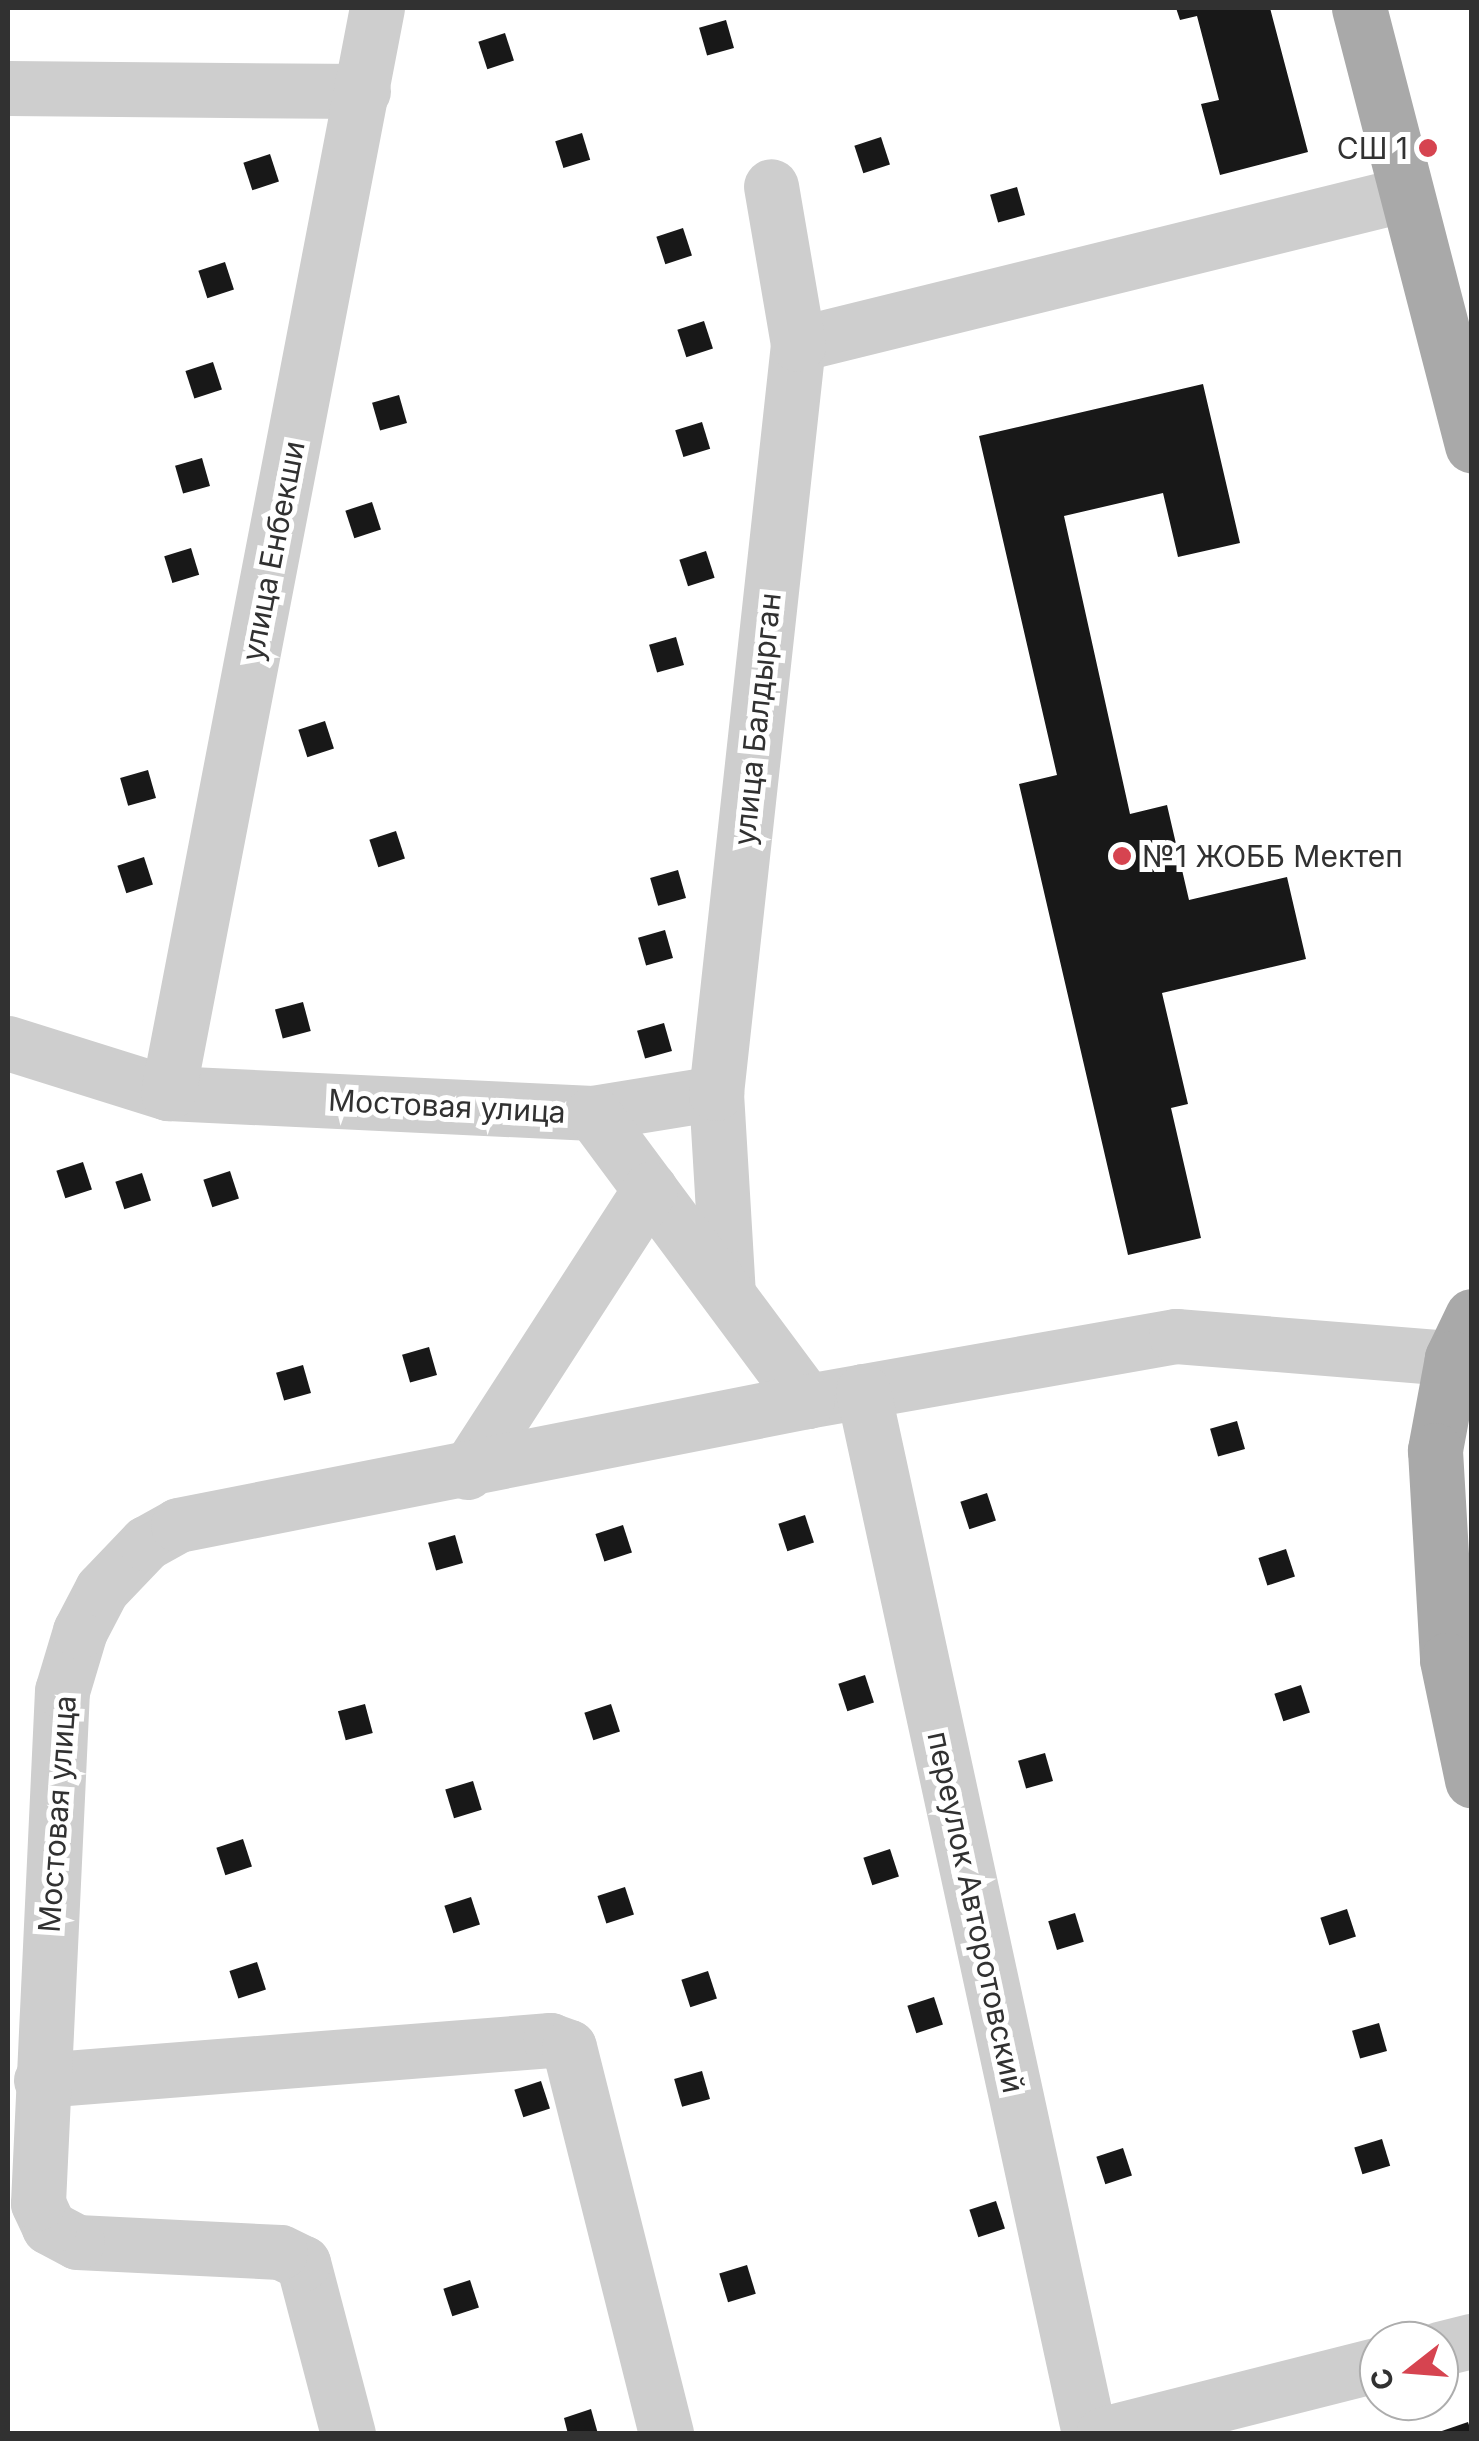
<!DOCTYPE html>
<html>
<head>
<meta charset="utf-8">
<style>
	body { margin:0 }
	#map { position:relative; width:1479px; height:2441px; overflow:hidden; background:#fff; font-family:Inter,sans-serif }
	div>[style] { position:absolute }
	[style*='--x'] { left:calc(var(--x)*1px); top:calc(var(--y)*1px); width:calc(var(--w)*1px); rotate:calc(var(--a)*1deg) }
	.building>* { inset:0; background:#181818; transform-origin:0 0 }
	.minor>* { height:55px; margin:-27.5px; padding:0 27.5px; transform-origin:27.5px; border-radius:27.5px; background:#cecece }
	.major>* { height:55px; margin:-27.5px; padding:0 27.5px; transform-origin:27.5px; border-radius:27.5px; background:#a9a9a9 }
	.dots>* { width:28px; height:28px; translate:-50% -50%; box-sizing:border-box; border:5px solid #fff; border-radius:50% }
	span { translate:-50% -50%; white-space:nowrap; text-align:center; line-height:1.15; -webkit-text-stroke:10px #fff; paint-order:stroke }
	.poi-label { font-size:30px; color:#313131 }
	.right { translate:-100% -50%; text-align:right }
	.left { translate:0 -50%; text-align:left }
	.street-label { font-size:30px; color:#313131 }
	.frame { position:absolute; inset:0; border:10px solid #313131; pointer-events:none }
	.north { position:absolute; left:1359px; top:2321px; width:100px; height:100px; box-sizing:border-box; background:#fff; border:2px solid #adadad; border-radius:50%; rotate:253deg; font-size:28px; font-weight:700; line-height:40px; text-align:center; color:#313131 }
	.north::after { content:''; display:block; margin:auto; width:35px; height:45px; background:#d64450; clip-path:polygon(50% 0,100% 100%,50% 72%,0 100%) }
</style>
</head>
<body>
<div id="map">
	<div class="building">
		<i style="clip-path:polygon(1176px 8px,1270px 8px,1308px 152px,1220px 175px,1201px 104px,1219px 100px,1197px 16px,1180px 20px)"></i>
		<i style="left:726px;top:20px;width:29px;height:28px;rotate:74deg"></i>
		<i style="left:505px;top:33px;width:29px;height:28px;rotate:72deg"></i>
		<i style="left:582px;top:133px;width:28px;height:28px;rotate:73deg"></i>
		<i style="left:881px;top:137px;width:29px;height:28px;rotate:72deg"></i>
		<i style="left:270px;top:154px;width:29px;height:28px;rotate:72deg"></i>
		<i style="left:1017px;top:187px;width:29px;height:28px;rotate:74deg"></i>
		<i style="left:683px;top:228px;width:29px;height:28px;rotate:72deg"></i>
		<i style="left:225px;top:262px;width:29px;height:28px;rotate:72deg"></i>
		<i style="left:704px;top:321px;width:29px;height:28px;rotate:72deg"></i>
		<i style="left:213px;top:362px;width:29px;height:29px;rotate:72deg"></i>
		<i style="clip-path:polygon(1203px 384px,1240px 543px,1178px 557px,1163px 493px,1064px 516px,1130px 814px,1167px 805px,1189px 900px,1287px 877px,1306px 959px,1162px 993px,1188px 1104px,1171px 1108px,1201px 1238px,1128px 1255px,1019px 784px,1057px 775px,979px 436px)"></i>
		<i style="left:399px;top:395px;width:29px;height:28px;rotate:74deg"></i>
		<i style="left:702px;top:422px;width:28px;height:28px;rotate:73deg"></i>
		<i style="left:202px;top:458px;width:29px;height:28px;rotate:74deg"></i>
		<i style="left:372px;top:502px;width:29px;height:28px;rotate:72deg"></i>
		<i style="left:191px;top:548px;width:28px;height:28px;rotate:73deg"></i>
		<i style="left:706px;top:551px;width:28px;height:28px;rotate:72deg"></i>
		<i style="left:676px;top:637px;width:29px;height:28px;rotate:74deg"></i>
		<i style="left:325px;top:721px;width:29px;height:28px;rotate:72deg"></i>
		<i style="left:148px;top:770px;width:29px;height:29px;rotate:74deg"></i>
		<i style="left:396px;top:831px;width:29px;height:28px;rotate:72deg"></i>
		<i style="left:144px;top:857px;width:29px;height:28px;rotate:72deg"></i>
		<i style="left:678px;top:870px;width:29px;height:29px;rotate:74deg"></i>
		<i style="left:665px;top:930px;width:29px;height:28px;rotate:74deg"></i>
		<i style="left:303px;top:1002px;width:30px;height:29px;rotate:75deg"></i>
		<i style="left:664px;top:1023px;width:29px;height:28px;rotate:74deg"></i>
		<i style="left:83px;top:1162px;width:29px;height:28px;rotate:72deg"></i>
		<i style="left:230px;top:1171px;width:29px;height:28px;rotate:72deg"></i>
		<i style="left:142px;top:1173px;width:29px;height:28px;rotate:72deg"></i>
		<i style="left:429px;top:1347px;width:29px;height:28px;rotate:74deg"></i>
		<i style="left:303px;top:1365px;width:29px;height:28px;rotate:74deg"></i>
		<i style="left:1237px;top:1421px;width:29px;height:28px;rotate:74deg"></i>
		<i style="left:987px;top:1493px;width:29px;height:28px;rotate:72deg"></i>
		<i style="left:805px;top:1515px;width:29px;height:28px;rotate:72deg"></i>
		<i style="left:623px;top:1525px;width:29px;height:29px;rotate:72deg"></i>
		<i style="left:455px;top:1535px;width:29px;height:28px;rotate:74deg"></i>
		<i style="left:1286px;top:1549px;width:29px;height:29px;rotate:72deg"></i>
		<i style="left:865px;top:1675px;width:29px;height:28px;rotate:72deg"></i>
		<i style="left:1301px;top:1685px;width:29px;height:28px;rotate:72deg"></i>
		<i style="left:365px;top:1704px;width:30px;height:28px;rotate:75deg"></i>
		<i style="left:611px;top:1704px;width:29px;height:28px;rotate:72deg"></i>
		<i style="left:1045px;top:1753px;width:29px;height:28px;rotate:74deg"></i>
		<i style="left:473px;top:1781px;width:30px;height:29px;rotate:73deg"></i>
		<i style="left:243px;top:1839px;width:29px;height:28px;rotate:72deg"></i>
		<i style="left:890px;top:1849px;width:29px;height:28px;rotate:72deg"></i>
		<i style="left:625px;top:1887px;width:29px;height:29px;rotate:72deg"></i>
		<i style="left:471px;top:1897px;width:29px;height:28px;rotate:72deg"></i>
		<i style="left:1347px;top:1909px;width:29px;height:28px;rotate:72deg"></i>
		<i style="left:1075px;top:1913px;width:30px;height:28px;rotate:73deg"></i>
		<i style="left:257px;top:1962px;width:29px;height:29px;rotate:72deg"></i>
		<i style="left:708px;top:1971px;width:29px;height:28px;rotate:72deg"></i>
		<i style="left:934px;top:1997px;width:29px;height:28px;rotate:72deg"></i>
		<i style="left:1379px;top:2023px;width:29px;height:28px;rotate:74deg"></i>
		<i style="left:702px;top:2071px;width:29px;height:29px;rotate:74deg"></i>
		<i style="left:541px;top:2081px;width:29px;height:28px;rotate:72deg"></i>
		<i style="left:1382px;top:2139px;width:28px;height:29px;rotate:73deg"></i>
		<i style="left:1123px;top:2148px;width:29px;height:28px;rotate:72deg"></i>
		<i style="left:996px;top:2201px;width:29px;height:28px;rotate:72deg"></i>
		<i style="left:747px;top:2265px;width:30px;height:29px;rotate:73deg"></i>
		<i style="left:470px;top:2280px;width:29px;height:28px;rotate:72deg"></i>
		<i style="clip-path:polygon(591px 2409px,598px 2434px,568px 2434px,564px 2418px)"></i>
		<i style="clip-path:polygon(1468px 2422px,1472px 2434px,1436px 2434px,1436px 2433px)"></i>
	</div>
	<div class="minor">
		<i style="--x:8;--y:88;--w:355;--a:0.5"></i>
		<i style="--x:798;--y:344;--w:626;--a:-13.86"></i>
		<i style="--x:8;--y:1043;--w:168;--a:17.4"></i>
		<i style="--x:168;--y:1093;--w:425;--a:2.7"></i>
		<i style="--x:593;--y:1113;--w:125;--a:-9.2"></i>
		<i style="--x:716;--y:1093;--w:201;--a:86.6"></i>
		<i style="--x:168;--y:1093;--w:1105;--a:-79.1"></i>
		<i style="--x:716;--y:1093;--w:753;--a:-83.75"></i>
		<i style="--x:798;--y:344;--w:160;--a:-99.7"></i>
		<i style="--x:593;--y:1113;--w:359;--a:53.4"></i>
		<i style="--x:807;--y:1401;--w:375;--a:-10"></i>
		<i style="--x:1176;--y:1336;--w:277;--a:4.6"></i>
		<i style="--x:863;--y:1391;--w:1067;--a:77.77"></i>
		<i style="--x:467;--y:1472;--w:337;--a:-57.1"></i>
		<i style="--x:41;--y:2080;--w:511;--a:-4.49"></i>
		<i style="--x:550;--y:2040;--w:20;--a:20"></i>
		<i style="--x:569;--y:2047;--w:399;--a:75.9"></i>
		<i style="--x:1439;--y:2349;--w:34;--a:-14"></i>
		<i style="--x:348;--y:2434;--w:177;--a:-104.7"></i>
		<i style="--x:303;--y:2263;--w:25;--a:-154"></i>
		<i style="--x:280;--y:2252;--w:203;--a:-177.2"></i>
		<i style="--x:77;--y:2242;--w:32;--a:-152"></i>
		<i style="--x:49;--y:2227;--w:26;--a:-115"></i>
		<i style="--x:38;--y:2203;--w:513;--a:-87.32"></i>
		<i style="--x:62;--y:1691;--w:63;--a:-73.3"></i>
		<i style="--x:80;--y:1631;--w:47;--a:-62.4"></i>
		<i style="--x:102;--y:1589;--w:64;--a:-46.3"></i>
		<i style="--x:146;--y:1543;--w:37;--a:-29"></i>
		<i style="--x:178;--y:1525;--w:641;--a:-11.15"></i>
		<i style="--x:1103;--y:2434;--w:285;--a:-14.2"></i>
	</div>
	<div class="major">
		<i style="--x:1359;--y:8;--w:452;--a:75.5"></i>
		<i style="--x:1472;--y:1316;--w:47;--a:115.5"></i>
		<i style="--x:1452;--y:1358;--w:94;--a:100.5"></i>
		<i style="--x:1435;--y:1450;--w:210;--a:86.7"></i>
		<i style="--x:1447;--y:1660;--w:123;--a:78.2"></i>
	</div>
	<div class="dots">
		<i style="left:1428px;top:148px;background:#d64450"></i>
		<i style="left:1122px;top:856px;background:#d64450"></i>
	</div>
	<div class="poi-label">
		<span class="right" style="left:1408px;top:148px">СШ 1</span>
		<span class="left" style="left:1142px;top:856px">№1 ЖОББ Мектеп</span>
	</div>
	<div class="street-label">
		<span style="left:273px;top:551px;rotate:-79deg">улица Енбекши</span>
		<span style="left:757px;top:719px;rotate:-84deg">улица Балдырган</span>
		<span style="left:447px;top:1106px;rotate:3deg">Мостовая улица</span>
		<span style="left:57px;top:1814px;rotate:-86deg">Мостовая улица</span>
		<span style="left:976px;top:1912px;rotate:78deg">переулок Авторотовский</span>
	</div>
	<div class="frame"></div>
	<div class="north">С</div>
</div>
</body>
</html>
